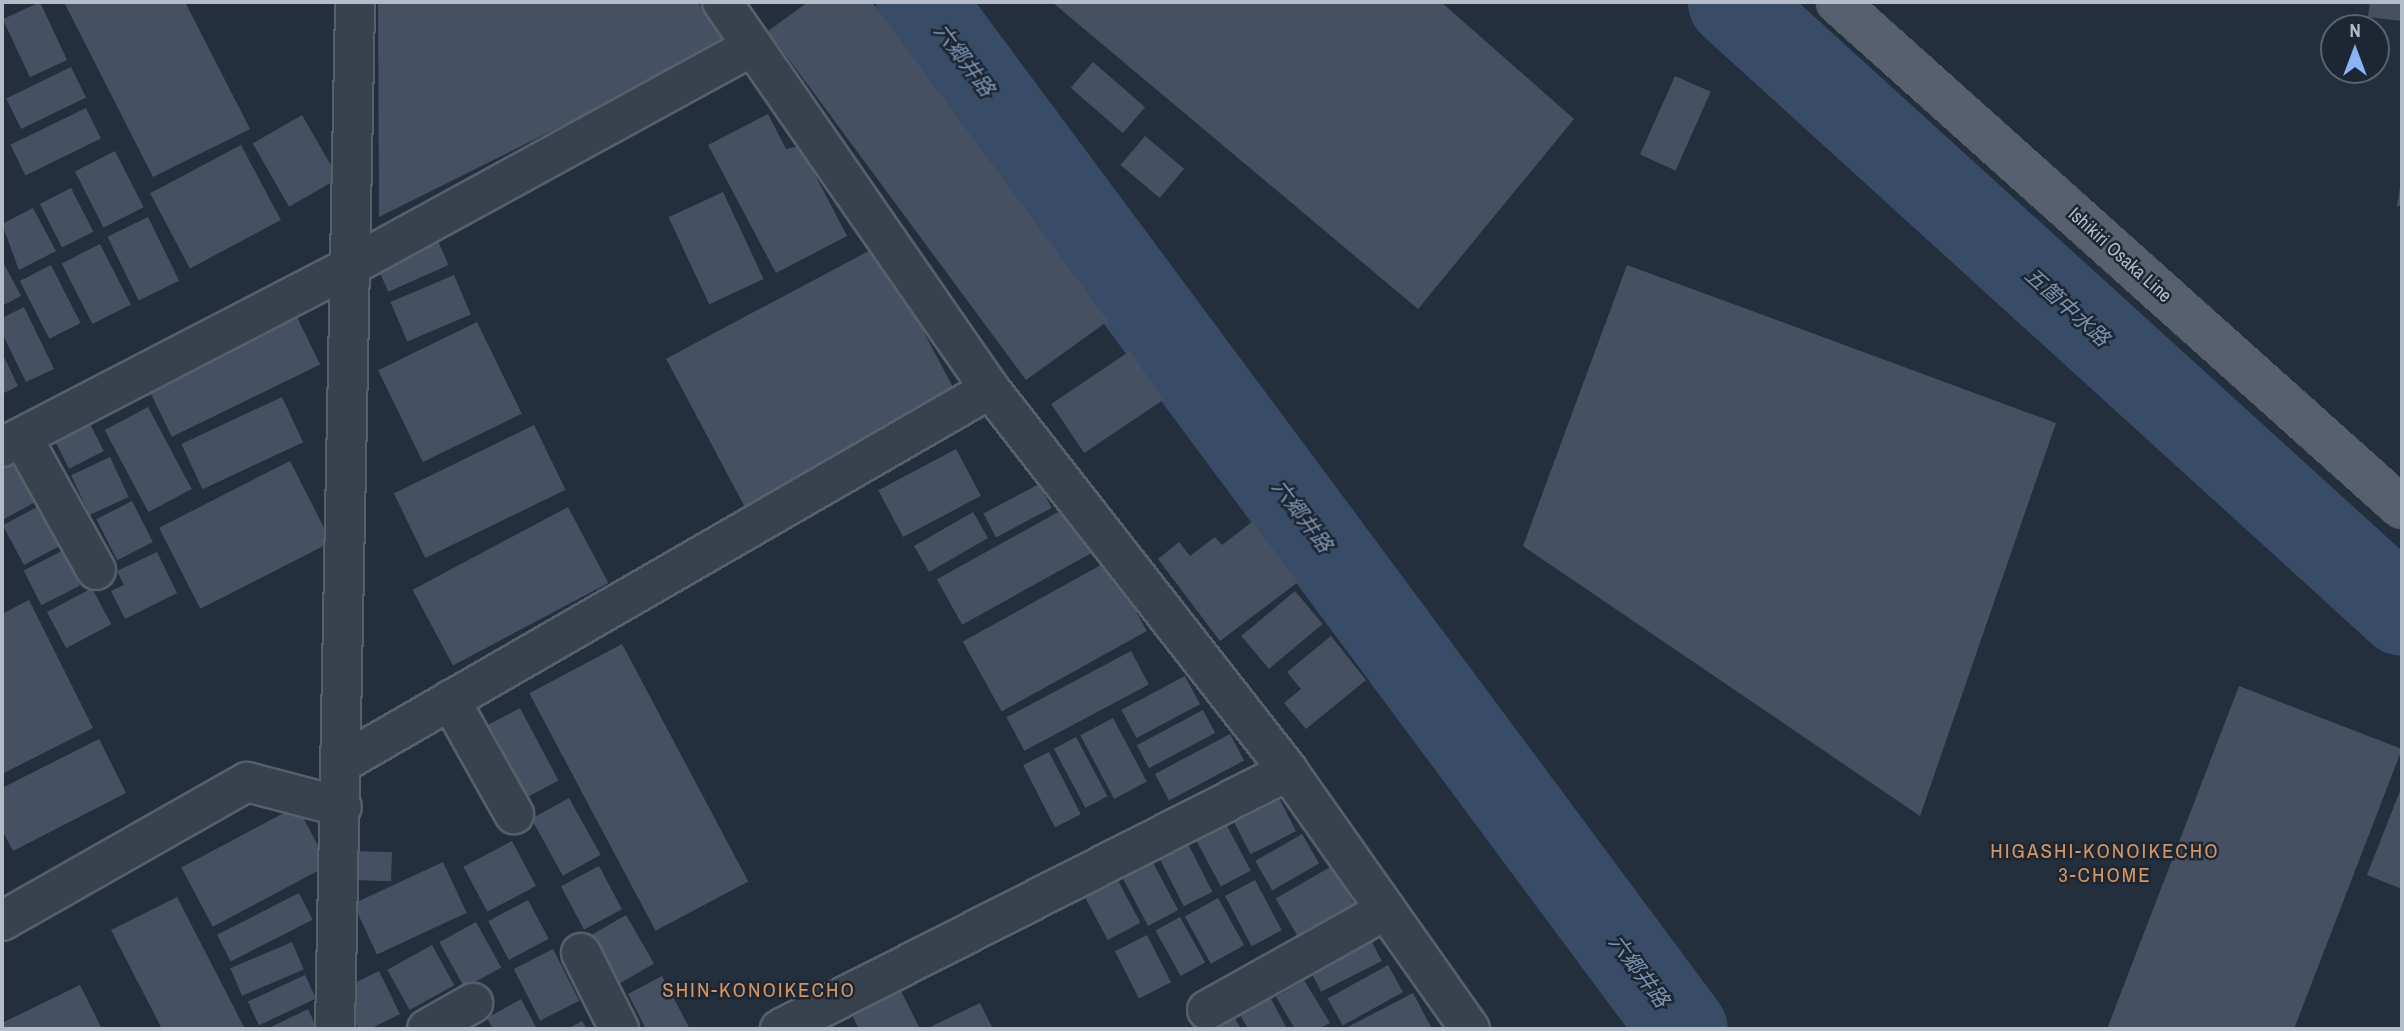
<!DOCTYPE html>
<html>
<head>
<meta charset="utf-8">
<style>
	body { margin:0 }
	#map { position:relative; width:2404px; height:1031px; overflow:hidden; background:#242f3e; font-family:"Archivo Narrow","Noto Sans JP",sans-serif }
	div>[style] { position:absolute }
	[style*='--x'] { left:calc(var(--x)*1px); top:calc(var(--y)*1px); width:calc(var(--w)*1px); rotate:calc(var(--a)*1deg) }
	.river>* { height:89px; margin:-44.5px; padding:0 44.5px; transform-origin:44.5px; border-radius:44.5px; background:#394c67 }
	.building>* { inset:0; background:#455162; transform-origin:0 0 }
	.roads { filter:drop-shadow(2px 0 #565f6c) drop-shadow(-2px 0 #565f6c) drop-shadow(0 2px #565f6c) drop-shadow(0 -2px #565f6c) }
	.minor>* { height:38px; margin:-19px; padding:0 19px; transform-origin:19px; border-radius:19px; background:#38414e }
	.major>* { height:38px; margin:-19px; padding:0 19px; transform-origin:19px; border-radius:19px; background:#56606e }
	span { translate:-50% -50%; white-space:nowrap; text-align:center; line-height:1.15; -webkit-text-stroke:5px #1d2633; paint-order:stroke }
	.street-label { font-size:19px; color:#b4bcc9 }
	.water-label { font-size:21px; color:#7c92b1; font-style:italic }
	.neighbourhood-label { font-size:21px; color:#d59563; letter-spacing:2px }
	.frame { position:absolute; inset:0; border:4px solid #b4bcc9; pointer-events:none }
	.north { position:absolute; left:2320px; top:14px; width:70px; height:70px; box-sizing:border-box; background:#1d2633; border:2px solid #59626f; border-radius:50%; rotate:0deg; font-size:19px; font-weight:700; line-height:28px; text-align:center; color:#b4bcc9 }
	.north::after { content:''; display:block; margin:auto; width:24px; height:32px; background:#8ab4f8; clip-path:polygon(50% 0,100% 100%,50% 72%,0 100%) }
</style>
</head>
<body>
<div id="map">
	<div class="river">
		<i style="--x:920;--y:2;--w:1279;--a:53.39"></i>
		<i style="--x:1732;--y:2;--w:905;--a:42.27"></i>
	</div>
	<div class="building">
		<i style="left:40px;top:2px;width:64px;height:41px;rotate:65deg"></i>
		<i style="clip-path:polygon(64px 2px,185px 2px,250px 129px,153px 177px)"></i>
		<i style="clip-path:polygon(378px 2px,697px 2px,731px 42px,379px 217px)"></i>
		<i style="clip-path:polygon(808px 2px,872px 2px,1108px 321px,1026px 380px,768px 31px)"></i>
		<i style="clip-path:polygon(1052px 2px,1441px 2px,1574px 119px,1418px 309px)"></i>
		<i style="clip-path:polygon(2370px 2px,2402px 2px,2402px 21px,2368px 17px)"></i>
		<i style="left:1093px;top:62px;width:69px;height:34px;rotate:41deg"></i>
		<i style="left:71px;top:67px;width:34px;height:72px;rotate:64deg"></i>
		<i style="left:1675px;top:76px;width:39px;height:86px;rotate:24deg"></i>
		<i style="left:86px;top:108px;width:34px;height:84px;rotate:64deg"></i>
		<i style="clip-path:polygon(768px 114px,786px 149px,800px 146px,847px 236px,776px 273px,708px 145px)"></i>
		<i style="left:302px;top:115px;width:73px;height:57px;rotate:60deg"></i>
		<i style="left:1145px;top:136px;width:51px;height:38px;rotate:40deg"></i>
		<i style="left:241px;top:145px;width:85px;height:103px;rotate:62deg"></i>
		<i style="left:115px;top:151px;width:63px;height:45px;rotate:63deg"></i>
		<i style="clip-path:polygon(2401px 180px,2402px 180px,2402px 206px,2397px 206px)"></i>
		<i style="left:71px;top:188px;width:49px;height:35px;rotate:63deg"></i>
		<i style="left:723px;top:192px;width:96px;height:60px;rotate:65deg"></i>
		<i style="clip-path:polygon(33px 208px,56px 251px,19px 270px,2px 224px)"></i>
		<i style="left:148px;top:217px;width:71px;height:45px;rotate:64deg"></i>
		<i style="left:434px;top:232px;width:36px;height:66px;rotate:66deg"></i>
		<i style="left:100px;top:244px;width:68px;height:43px;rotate:63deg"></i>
		<i style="left:878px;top:246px;width:169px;height:240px;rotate:62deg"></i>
		<i style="clip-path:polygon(2px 260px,21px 296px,2px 306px)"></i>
		<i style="left:51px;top:265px;width:65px;height:35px;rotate:63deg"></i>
		<i style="clip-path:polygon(1627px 265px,2056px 423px,1920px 816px,1523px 546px)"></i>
		<i style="left:454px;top:275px;width:43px;height:69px;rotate:67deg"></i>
		<i style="clip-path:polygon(24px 307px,54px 369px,26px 382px,2px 333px,2px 318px)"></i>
		<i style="left:296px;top:315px;width:55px;height:165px;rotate:64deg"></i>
		<i style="left:477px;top:322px;width:102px;height:110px;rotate:64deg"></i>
		<i style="left:1130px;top:351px;width:59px;height:95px;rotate:56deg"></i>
		<i style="clip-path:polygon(2px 353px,18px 386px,2px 394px)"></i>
		<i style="left:282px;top:397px;width:50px;height:111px;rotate:65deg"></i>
		<i style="left:148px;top:407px;width:93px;height:49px;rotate:62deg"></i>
		<i style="left:87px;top:418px;width:37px;height:39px;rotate:63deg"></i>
		<i style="left:534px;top:425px;width:72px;height:156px;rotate:64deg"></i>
		<i style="left:956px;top:449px;width:53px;height:88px;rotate:62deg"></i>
		<i style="clip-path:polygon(15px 456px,39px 500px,2px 520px,2px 463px)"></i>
		<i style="left:110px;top:457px;width:44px;height:43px;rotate:65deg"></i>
		<i style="left:290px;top:461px;width:91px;height:147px;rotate:63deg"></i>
		<i style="left:1039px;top:484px;width:27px;height:63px;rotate:62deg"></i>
		<i style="left:132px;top:501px;width:46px;height:40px;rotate:63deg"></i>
		<i style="left:39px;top:506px;width:45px;height:41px;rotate:62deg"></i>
		<i style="left:1069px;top:506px;width:52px;height:151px;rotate:61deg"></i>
		<i style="left:568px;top:507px;width:86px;height:176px;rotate:62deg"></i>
		<i style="left:973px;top:512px;width:30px;height:68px;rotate:60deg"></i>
		<i style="clip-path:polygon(1252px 522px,1298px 582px,1220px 641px,1158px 559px,1179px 542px,1190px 556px,1215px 537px,1222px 545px)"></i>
		<i style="left:62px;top:551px;width:39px;height:43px;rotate:63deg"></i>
		<i style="clip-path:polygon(157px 552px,177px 593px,125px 619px,111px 591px,124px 585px,117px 571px)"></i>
		<i style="left:1108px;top:561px;width:80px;height:166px;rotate:61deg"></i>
		<i style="left:92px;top:588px;width:41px;height:51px;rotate:62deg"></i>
		<i style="left:1295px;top:591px;width:43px;height:70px;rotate:50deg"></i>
		<i style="clip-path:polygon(29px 600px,93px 728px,2px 774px,2px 614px)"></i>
		<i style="clip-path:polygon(1331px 636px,1366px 680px,1306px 729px,1284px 703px,1301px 689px,1287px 672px)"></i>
		<i style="left:622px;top:644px;width:269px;height:105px;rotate:62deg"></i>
		<i style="left:1131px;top:651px;width:38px;height:141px;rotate:62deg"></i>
		<i style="left:1185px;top:676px;width:32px;height:72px;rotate:62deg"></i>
		<i style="clip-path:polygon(2239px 686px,2402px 749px,2294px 1029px,2107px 1029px)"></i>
		<i style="left:520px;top:708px;width:82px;height:39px;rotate:62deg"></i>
		<i style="left:1203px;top:710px;width:26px;height:75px;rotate:62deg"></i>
		<i style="left:1113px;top:718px;width:72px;height:37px;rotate:62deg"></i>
		<i style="left:1230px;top:734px;width:30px;height:85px;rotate:62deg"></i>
		<i style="left:1076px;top:737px;width:67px;height:25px;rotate:62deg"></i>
		<i style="clip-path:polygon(99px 739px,126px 793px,13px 851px,2px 830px,2px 788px)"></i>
		<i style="left:1049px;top:752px;width:70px;height:29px;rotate:63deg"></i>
		<i style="clip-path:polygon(2402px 786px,2402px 889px,2367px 875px)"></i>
		<i style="left:1276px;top:792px;width:44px;height:51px;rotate:63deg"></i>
		<i style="left:569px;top:798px;width:65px;height:43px;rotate:61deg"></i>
		<i style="left:297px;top:806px;width:67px;height:131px;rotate:62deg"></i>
		<i style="left:1225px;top:822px;width:55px;height:34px;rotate:62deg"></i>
		<i style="left:1302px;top:834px;width:34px;height:54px;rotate:60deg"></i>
		<i style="left:1186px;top:840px;width:58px;height:32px;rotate:63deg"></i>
		<i style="left:512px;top:841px;width:51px;height:55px;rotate:62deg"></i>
		<i style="left:355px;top:851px;width:37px;height:29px;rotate:2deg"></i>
		<i style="left:1150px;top:857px;width:60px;height:34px;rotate:62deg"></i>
		<i style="left:443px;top:862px;width:56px;height:99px;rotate:65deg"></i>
		<i style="left:599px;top:866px;width:49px;height:43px;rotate:62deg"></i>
		<i style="left:1332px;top:866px;width:44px;height:65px;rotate:60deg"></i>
		<i style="left:1115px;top:875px;width:54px;height:37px;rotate:62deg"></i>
		<i style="left:1255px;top:880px;width:57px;height:34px;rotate:62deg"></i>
		<i style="left:299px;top:893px;width:30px;height:92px;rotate:63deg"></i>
		<i style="clip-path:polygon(177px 897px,245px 1029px,162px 1029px,111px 930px)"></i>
		<i style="left:1218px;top:898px;width:54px;height:38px;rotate:61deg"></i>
		<i style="left:528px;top:900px;width:44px;height:45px;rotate:62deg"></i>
		<i style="left:626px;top:915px;width:56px;height:43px;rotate:60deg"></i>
		<i style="left:1180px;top:917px;width:52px;height:28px;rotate:61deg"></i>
		<i style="left:476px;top:922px;width:52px;height:42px;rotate:61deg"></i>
		<i style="left:1147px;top:935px;width:53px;height:36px;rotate:63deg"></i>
		<i style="left:1369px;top:936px;width:28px;height:68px;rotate:63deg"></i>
		<i style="left:292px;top:942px;width:30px;height:67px;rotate:67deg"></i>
		<i style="left:432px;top:945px;width:46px;height:51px;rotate:61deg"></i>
		<i style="left:553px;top:949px;width:58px;height:44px;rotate:63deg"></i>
		<i style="left:1388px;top:965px;width:31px;height:69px;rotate:61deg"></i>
		<i style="left:379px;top:971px;width:48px;height:44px;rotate:64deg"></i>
		<i style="left:305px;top:975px;width:26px;height:63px;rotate:65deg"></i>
		<i style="clip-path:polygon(662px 976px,690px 1029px,646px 1029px,628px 994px)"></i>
		<i style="clip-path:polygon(1304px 980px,1330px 1023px,1318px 1029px,1295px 1029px,1276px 997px)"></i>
		<i style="clip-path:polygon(80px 985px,102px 1029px,6px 1029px,2px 1023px)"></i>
		<i style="clip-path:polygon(898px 985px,920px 1029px,859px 1029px,849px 1009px)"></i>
		<i style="clip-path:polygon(1413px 993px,1432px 1029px,1344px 1029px)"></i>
		<i style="clip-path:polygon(1269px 995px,1287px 1029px,1248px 1029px,1238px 1011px)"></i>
		<i style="clip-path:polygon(521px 999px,537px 1029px,493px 1029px,487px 1018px)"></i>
		<i style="clip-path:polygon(980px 1003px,993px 1029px,926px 1029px)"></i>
		<i style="clip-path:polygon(308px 1009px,317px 1029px,267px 1029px)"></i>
		<i style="clip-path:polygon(1233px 1014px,1241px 1029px,1203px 1029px)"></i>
		<i style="clip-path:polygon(582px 1021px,587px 1029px,567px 1029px)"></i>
	</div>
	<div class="roads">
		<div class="minor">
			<i style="--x:722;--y:2;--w:471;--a:55.3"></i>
			<i style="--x:990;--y:389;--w:484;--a:52"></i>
			<i style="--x:1288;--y:771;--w:316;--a:54.8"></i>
			<i style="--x:22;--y:437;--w:152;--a:60.9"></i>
			<i style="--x:2;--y:447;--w:391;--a:-27.4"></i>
			<i style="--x:349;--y:267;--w:460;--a:-28.7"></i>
			<i style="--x:450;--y:700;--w:131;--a:60.7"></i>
			<i style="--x:342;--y:763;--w:748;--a:-29.99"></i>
			<i style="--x:2;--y:921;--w:282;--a:-29.6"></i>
			<i style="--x:247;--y:782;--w:98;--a:14.7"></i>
			<i style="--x:581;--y:953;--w:85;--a:63.4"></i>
			<i style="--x:1207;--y:1010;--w:205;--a:-29.2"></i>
			<i style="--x:335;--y:1029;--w:1027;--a:-88.88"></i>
			<i style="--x:427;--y:1029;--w:53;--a:-29.5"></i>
			<i style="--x:780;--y:1029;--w:570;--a:-26.92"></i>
		</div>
		<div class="major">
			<i style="--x:1837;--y:2;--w:758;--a:41.85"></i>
		</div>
	</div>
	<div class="street-label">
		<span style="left:2120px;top:255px;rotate:42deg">Ishikiri Osaka Line</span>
	</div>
	<div class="water-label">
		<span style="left:964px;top:60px;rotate:53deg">六郷井路</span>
		<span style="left:2067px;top:307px;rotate:42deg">五箇中水路</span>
		<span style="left:1302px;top:516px;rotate:53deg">六郷井路</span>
		<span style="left:1639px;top:971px;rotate:53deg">六郷井路</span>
	</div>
	<div class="neighbourhood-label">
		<span style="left:2105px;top:863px">HIGASHI-KONOIKECHO<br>3-CHOME</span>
		<span style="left:759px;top:990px">SHIN-KONOIKECHO</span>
	</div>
	<div class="frame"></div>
	<div class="north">N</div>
</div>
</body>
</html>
